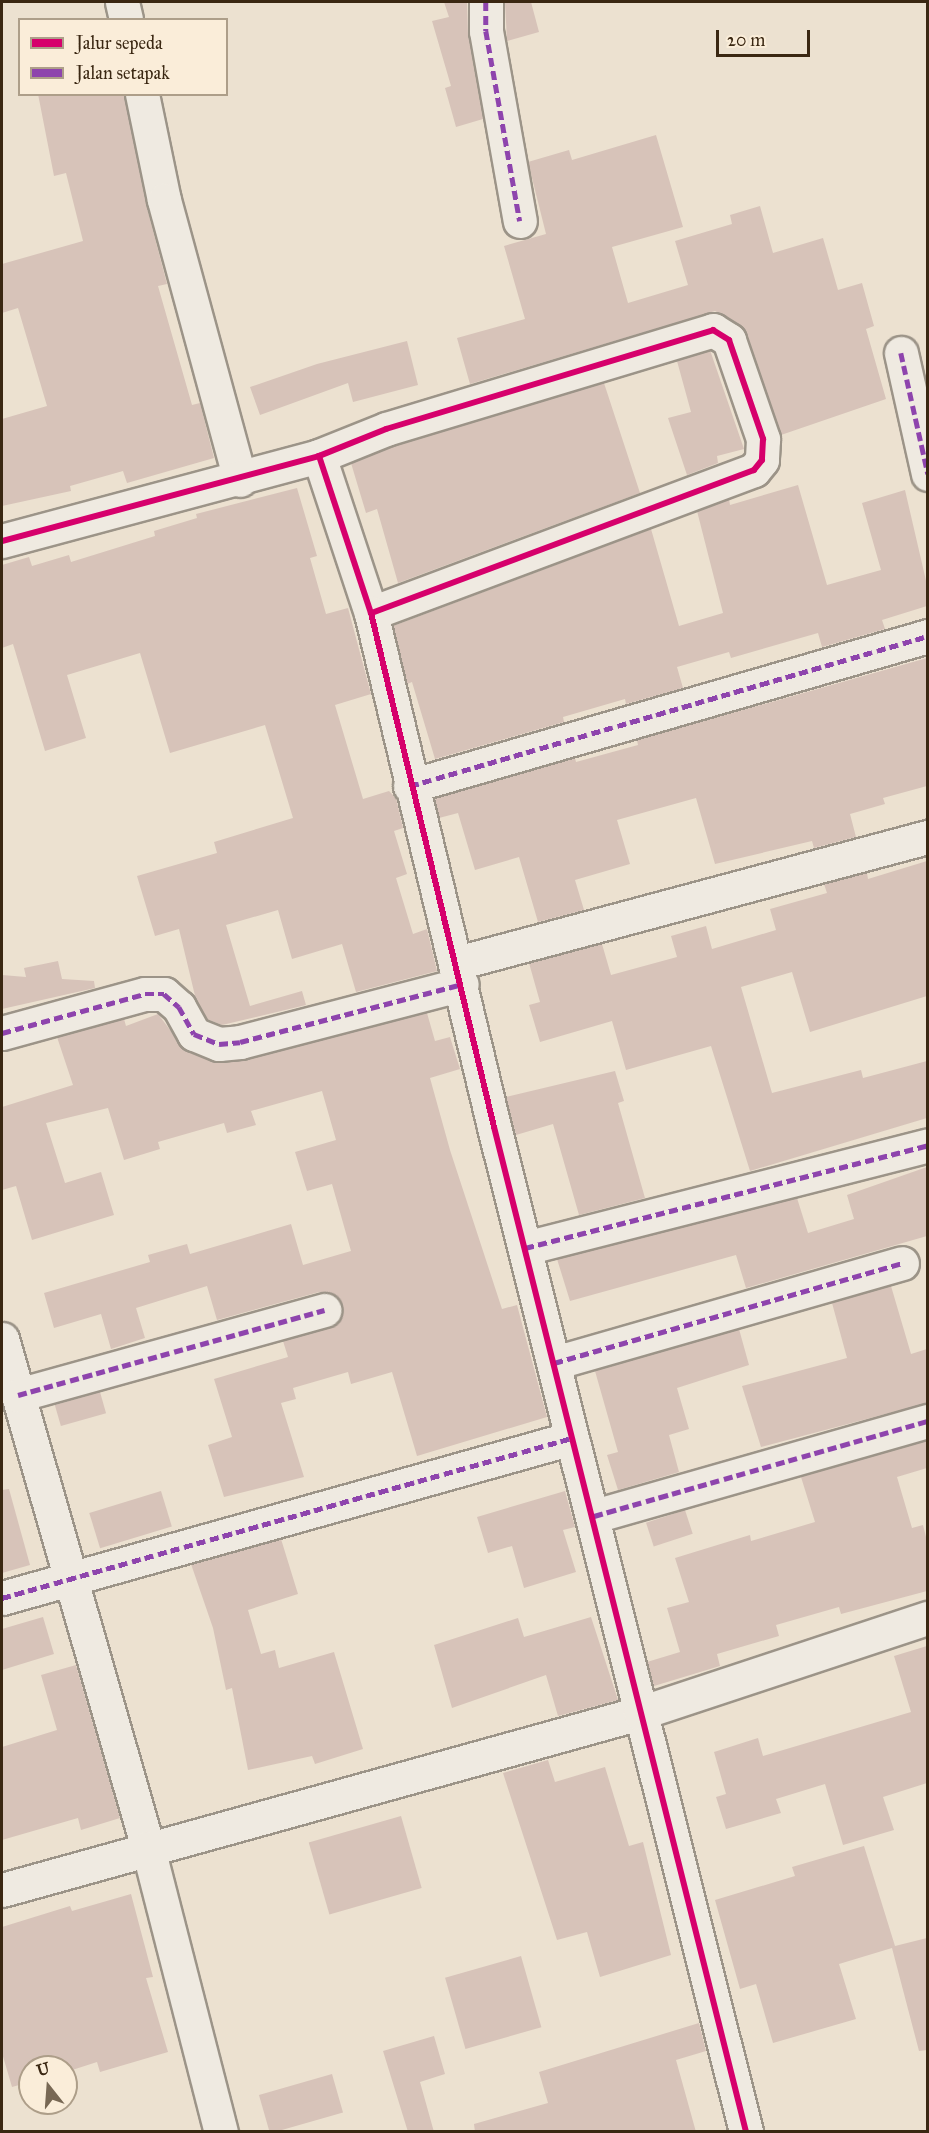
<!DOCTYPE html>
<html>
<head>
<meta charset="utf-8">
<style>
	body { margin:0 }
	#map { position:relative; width:929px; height:2133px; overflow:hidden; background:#ece1d0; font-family:"IM FELL Great Primer",serif }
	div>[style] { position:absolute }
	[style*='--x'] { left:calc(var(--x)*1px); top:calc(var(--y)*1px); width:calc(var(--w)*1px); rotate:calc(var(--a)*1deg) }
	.building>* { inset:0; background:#d7c3b9; transform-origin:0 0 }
	.roads { filter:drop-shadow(2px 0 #9c9488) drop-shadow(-2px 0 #9c9488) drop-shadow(0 2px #9c9488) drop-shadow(0 -2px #9c9488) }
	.minor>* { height:33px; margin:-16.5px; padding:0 16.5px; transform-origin:16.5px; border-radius:16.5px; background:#efeae1 }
	.quiet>* { height:4.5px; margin-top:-2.25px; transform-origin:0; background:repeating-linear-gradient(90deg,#8e44ad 0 9px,transparent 0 13.5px) }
	.cycleway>* { height:6px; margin:-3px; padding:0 3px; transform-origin:3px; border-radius:3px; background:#d6006c }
	span { translate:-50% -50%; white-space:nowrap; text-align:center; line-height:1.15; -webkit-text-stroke:5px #faedd9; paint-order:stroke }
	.frame { position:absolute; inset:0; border:3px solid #3a2712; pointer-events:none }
	.legend { position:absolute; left:18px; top:18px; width:210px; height:78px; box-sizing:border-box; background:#faedd9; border:2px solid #ad9e89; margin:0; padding:8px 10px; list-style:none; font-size:18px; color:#3a2712 }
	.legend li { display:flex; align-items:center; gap:12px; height:30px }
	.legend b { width:30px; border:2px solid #ad9e89 }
	.north { position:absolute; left:18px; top:2055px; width:60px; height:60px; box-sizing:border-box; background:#faedd9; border:2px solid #ad9e89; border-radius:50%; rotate:343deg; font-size:16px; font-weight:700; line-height:24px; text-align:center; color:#3a2712 }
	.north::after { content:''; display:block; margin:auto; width:21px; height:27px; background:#786854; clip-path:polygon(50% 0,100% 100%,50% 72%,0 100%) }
	.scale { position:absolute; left:716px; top:30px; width:94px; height:27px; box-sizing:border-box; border:3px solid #3a2712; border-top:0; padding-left:8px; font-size:18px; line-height:21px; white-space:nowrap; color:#3a2712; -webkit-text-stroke:4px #faedd9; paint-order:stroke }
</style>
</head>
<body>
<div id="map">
	<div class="building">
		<i style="clip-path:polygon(444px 2px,467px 2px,468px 34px,483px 119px,456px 127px,445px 88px,451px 86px,432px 21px,449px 17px)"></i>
		<i style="clip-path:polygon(505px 2px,531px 2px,539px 32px,507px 41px)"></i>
		<i style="clip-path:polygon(38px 94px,124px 94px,146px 204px,167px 284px,158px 286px,192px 405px,200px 403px,214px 458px,127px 483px,123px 471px,70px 486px,71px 491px,2px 506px,2px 419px,47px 406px,18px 308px,2px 313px,2px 264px,83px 241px,66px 173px,54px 176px)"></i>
		<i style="clip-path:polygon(656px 135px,683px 227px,612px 247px,628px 303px,688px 285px,675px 241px,732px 224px,730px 215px,760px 206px,773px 253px,823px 238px,838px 290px,862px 283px,874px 326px,866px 329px,886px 399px,781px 435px,746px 333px,739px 324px,715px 311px,470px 384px,457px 338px,525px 319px,504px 246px,546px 234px,528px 162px,569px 150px,572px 160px)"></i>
		<i style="clip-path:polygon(407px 341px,418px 385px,353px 402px,348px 383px,260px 415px,250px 387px,317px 364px)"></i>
		<i style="clip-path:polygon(710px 350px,744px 449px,717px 456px,718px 463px,687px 475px,668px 418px,691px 412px,677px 361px)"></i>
		<i style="clip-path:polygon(604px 383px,640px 493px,398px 583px,377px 509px,366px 513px,351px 463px,392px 447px)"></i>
		<i style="clip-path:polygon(798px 485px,827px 585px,881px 570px,862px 503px,905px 490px,927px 585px,927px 606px,882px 620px,885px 629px,822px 647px,818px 633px,731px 658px,729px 652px,677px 667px,683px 688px,626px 704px,625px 699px,563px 717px,564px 722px,435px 759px,412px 682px,407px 684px,393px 626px,651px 529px,679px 626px,723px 613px,697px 511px,729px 499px,730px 505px)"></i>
		<i style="clip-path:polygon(297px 488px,317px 556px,310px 558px,326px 614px,348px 608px,371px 694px,335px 705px,363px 799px,389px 791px,396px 798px,403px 828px,394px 831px,407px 874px,396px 878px,413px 934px,427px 929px,437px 971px,356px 992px,342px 944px,292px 959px,278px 910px,226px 925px,250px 1006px,302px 991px,306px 1005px,222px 1025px,207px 1019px,196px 1000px,179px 929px,155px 936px,137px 876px,217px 853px,214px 842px,293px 818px,265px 725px,170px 753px,140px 653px,67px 675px,86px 738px,45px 751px,13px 644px,2px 648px,2px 565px,29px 557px,32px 566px,69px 555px,71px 562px,155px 536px,154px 531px,197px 518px,196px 514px)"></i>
		<i style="clip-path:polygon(927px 658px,927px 786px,883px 798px,885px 804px,850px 814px,856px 837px,814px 848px,812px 841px,715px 864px,696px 798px,617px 820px,630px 864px,575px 880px,584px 910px,538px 922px,519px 857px,475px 870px,458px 813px,439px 818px,435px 798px,575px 758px,576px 762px,638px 745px,637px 740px)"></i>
		<i style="clip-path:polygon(927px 861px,927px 996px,810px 1032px,792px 972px,741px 987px,772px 1093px,861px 1070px,863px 1078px,927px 1061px,927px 1118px,750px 1171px,711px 1046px,626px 1070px,612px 1021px,540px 1042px,529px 1005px,540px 1002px,529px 963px,602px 944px,611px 975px,677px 957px,671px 936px,706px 926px,712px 949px,776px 930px,770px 909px,827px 893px,824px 884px,867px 873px,868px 879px)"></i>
		<i style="clip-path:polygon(58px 961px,62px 979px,94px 981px,95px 988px,2px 1009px,2px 975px,26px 977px,24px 968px)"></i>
		<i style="clip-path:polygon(427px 1013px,435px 1041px,450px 1037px,460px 1069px,430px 1078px,450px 1150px,502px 1309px,517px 1305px,547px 1417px,417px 1456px,392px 1372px,351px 1384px,348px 1372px,293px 1388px,296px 1399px,281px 1403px,304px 1477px,224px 1497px,208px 1445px,232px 1437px,214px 1379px,288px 1357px,283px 1341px,338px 1323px,342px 1306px,338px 1297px,319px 1292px,217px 1320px,207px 1286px,136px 1308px,145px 1338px,111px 1349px,101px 1314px,54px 1328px,44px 1293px,150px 1262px,148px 1255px,187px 1244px,190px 1254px,291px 1224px,303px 1265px,351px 1251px,332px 1184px,307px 1191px,295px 1152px,336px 1140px,322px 1091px,251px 1111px,256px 1125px,227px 1133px,224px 1123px,158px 1142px,160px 1149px,124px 1160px,108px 1108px,46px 1123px,65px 1183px,101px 1172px,114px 1215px,32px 1240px,16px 1186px,2px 1190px,2px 1107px,73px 1085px,57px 1037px,124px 1019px,126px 1026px,158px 1014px,186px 1051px,221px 1063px,245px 1060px)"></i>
		<i style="clip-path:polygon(615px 1071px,624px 1101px,618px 1103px,645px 1198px,579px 1215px,553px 1124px,516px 1135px,506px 1097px)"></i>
		<i style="clip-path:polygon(927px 1167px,927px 1236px,746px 1288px,736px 1255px,570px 1301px,557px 1259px,797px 1198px,808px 1233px,854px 1219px,847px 1195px)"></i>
		<i style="clip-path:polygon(891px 1286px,911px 1354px,927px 1349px,927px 1403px,761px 1447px,742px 1386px,847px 1358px,832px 1303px)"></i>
		<i style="clip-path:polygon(739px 1329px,749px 1365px,677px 1388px,689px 1429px,669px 1435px,679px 1472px,618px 1490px,607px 1455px,618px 1452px,595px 1371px)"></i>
		<i style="left:100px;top:1392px;width:22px;height:47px;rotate:74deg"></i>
		<i style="clip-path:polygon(927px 1441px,927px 1468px,897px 1477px,912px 1528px,923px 1525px,927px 1541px,927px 1591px,841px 1614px,839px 1607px,776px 1625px,779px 1636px,717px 1654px,720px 1666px,654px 1686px,647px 1662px,680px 1652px,667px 1608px,689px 1602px,675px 1558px,750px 1535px,751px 1541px,815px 1522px,801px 1477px)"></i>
		<i style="clip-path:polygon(9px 1489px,30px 1565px,2px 1573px,2px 1490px)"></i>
		<i style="left:161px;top:1491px;width:37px;height:75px;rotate:73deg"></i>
		<i style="clip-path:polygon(565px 1491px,575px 1527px,563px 1530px,576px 1572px,524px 1588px,512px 1546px,488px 1553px,477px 1517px)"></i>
		<i style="left:685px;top:1510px;width:25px;height:41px;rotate:72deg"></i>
		<i style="clip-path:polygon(281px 1539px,298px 1594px,248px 1610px,261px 1654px,275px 1650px,279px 1668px,334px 1652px,363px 1749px,315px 1764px,312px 1756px,248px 1770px,232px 1688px,226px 1690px,213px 1628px,191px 1564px)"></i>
		<i style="clip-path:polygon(43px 1617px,54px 1654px,2px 1670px,2px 1629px)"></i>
		<i style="clip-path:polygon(591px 1617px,618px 1700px,558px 1716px,546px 1675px,452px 1708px,434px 1645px,518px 1618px,524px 1637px)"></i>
		<i style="clip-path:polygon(927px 1646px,927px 1783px,883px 1797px,894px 1830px,843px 1845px,825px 1784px,776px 1799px,781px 1813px,726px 1829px,716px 1797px,726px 1794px,714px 1752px,758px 1738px,763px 1756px,911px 1712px,894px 1656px)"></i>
		<i style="clip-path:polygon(76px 1665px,120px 1818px,81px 1830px,78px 1818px,2px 1840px,2px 1747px,57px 1730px,41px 1675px)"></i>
		<i style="clip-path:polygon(548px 1760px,555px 1782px,605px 1767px,629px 1846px,643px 1842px,671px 1955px,600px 1977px,587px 1932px,557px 1940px,503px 1773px)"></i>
		<i style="left:401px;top:1816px;width:75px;height:96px;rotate:74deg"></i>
		<i style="clip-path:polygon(864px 1846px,895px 1946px,927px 1938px,927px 2050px,919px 2051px,892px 1948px,839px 1964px,856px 2019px,773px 2043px,756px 1984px,740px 1989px,715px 1900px,795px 1876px,792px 1867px)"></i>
		<i style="clip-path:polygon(131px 1894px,153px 1977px,146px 1978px,168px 2052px,100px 2072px,97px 2062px,66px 2072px,66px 2067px,30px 2067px,30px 2082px,12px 2087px,2px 2053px,2px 1927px,70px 1906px,72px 1911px)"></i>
		<i style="left:521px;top:1956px;width:74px;height:79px;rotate:74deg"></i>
		<i style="clip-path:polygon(699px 2023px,706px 2051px,676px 2060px,696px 2132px,475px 2132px,474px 2124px,548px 2103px,539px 2072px)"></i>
		<i style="clip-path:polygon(434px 2036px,445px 2074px,420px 2082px,434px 2132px,408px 2132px,383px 2051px)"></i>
		<i style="left:332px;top:2074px;width:40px;height:76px;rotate:74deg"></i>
	</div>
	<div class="roads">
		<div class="minor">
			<i style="--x:122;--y:2;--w:18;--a:77"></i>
			<i style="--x:486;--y:2;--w:29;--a:90"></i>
			<i style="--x:486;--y:31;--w:193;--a:79.9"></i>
			<i style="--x:142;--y:94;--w:108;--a:78.3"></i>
			<i style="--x:164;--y:200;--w:290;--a:74.8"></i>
			<i style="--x:901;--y:353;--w:124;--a:77.4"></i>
			<i style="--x:319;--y:456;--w:72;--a:-21.9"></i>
			<i style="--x:386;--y:429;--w:342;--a:-16.8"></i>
			<i style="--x:713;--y:330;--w:19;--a:32"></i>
			<i style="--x:729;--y:340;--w:105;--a:71"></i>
			<i style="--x:763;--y:439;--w:21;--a:93"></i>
			<i style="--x:762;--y:460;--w:13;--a:129"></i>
			<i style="--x:754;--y:470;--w:409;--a:159.5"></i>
			<i style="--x:2;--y:541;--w:328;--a:-15"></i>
			<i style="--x:319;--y:456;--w:165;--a:71.7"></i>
			<i style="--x:371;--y:613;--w:529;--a:76.54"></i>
			<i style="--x:494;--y:1127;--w:1036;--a:75.92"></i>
			<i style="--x:410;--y:786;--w:539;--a:-16.15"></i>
			<i style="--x:457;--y:963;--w:488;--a:-15"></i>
			<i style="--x:2;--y:1033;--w:148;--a:-15.3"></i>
			<i style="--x:145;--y:994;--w:19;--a:0"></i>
			<i style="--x:164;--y:994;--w:20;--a:41"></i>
			<i style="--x:179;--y:1007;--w:31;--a:61"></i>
			<i style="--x:194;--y:1034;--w:27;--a:22"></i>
			<i style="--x:219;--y:1044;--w:21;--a:-5"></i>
			<i style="--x:240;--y:1042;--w:229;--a:-14.6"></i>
			<i style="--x:525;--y:1248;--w:416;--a:-14.3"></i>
			<i style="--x:2;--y:1339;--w:530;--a:74"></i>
			<i style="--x:148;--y:1848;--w:293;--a:75.6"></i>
			<i style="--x:554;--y:1363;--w:362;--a:-16"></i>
			<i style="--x:18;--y:1395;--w:318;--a:-15.5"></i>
			<i style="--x:594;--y:1516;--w:347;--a:-15.9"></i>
			<i style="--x:2;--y:1598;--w:592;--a:-15.68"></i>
			<i style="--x:2;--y:1890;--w:662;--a:-15.51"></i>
			<i style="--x:640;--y:1713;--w:303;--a:-18.3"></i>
		</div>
	</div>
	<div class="quiet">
		<i style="--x:486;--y:2;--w:29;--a:90"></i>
		<i style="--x:486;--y:31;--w:193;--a:79.9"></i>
		<i style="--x:901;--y:353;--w:124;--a:77.4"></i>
		<i style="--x:410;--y:786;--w:539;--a:-16.15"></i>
		<i style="--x:2;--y:1033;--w:148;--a:-15.3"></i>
		<i style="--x:145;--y:994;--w:19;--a:0"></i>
		<i style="--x:164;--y:994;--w:20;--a:41"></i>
		<i style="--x:179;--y:1007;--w:31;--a:61"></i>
		<i style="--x:194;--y:1034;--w:27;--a:22"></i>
		<i style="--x:219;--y:1044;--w:21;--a:-5"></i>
		<i style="--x:240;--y:1042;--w:229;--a:-14.6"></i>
		<i style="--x:525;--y:1248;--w:416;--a:-14.3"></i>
		<i style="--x:554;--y:1363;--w:362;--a:-16"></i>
		<i style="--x:18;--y:1395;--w:318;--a:-15.5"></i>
		<i style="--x:594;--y:1516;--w:347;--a:-15.9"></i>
		<i style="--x:2;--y:1598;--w:592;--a:-15.68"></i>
	</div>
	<div class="cycleway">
		<i style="--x:319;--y:456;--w:72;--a:-21.9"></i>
		<i style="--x:386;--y:429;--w:342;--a:-16.8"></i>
		<i style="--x:713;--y:330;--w:19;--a:32"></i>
		<i style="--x:729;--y:340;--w:105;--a:71"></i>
		<i style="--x:763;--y:439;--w:21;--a:93"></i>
		<i style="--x:762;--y:460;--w:13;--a:129"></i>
		<i style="--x:754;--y:470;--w:409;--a:159.5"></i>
		<i style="--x:2;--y:541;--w:328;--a:-15"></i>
		<i style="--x:319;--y:456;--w:165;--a:71.7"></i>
		<i style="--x:371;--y:613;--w:529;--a:76.54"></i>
		<i style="--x:494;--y:1127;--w:1036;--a:75.92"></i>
	</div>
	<div class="frame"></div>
	<ul class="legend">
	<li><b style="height:8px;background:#d6006c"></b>Jalur sepeda</li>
	<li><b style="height:8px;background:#8e44ad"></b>Jalan setapak</li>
	</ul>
	<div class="north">U</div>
	<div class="scale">20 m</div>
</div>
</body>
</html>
